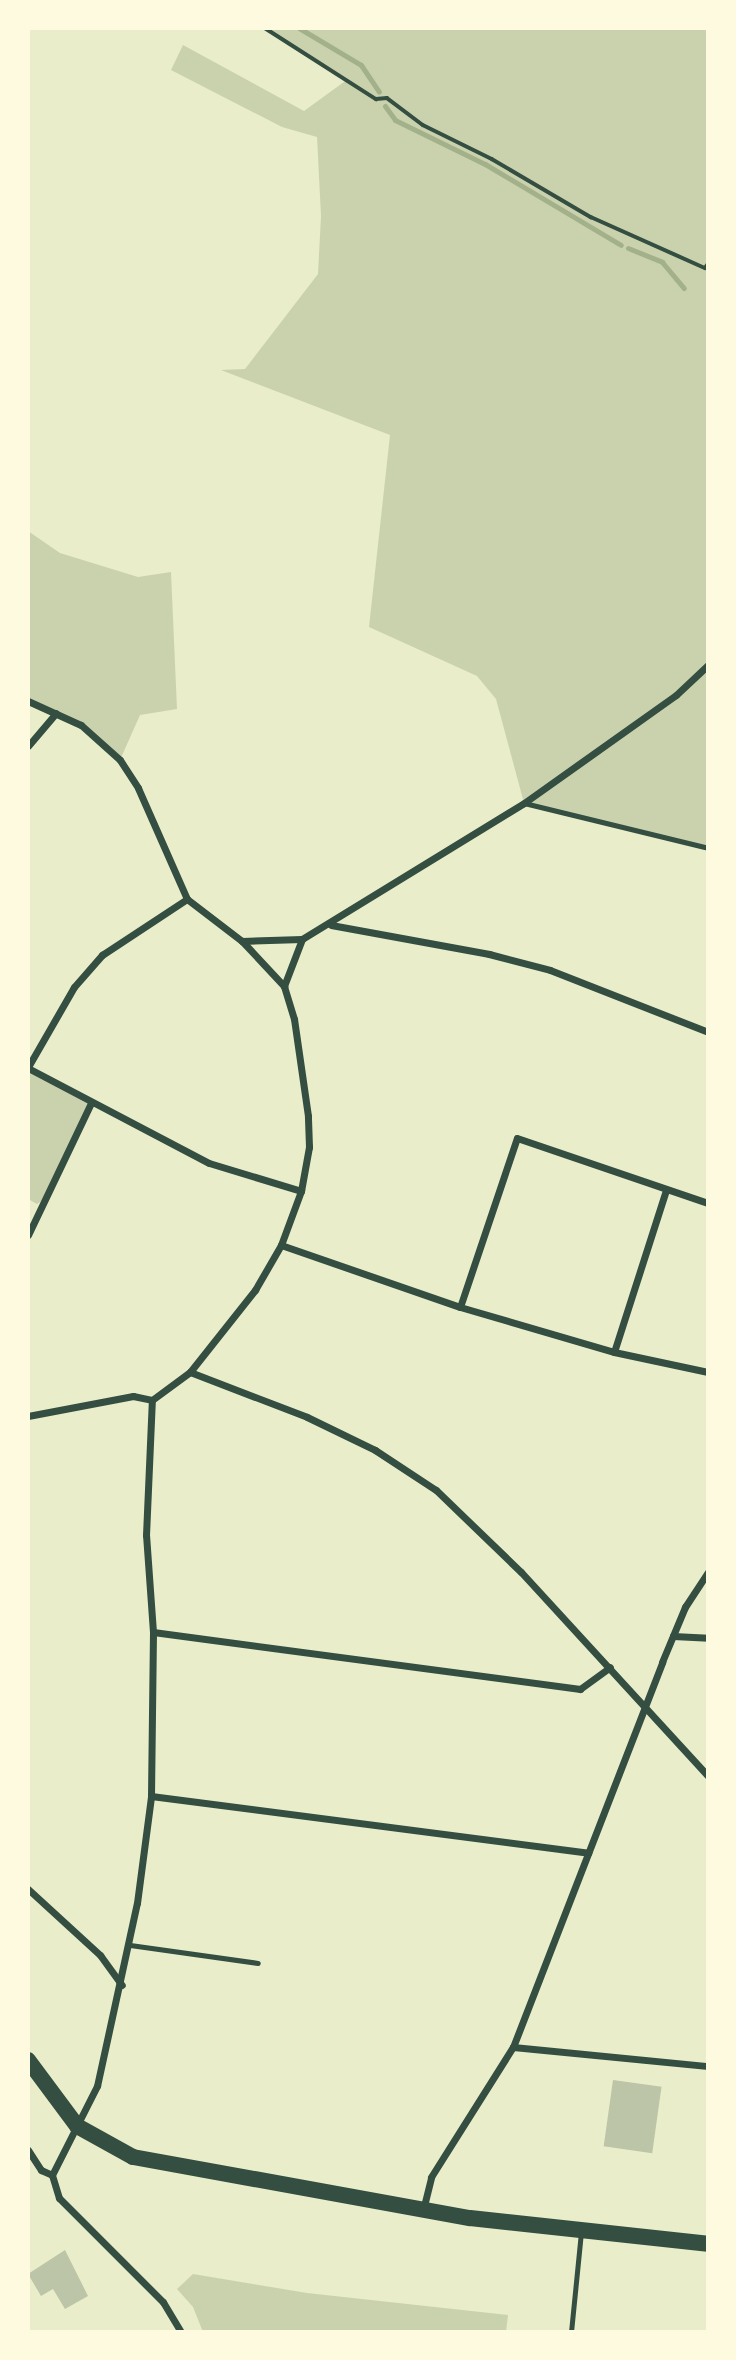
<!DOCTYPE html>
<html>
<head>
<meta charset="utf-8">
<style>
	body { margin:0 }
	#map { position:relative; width:736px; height:2360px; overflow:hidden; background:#e9edc9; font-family:"Fira Sans Condensed",sans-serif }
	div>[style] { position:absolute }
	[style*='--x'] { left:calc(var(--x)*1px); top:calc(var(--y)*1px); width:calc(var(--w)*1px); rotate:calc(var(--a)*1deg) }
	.green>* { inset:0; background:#cad2ad }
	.stream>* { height:5px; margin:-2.5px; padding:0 2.5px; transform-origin:2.5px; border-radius:2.5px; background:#a3b18a }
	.building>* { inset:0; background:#bcc5a7; transform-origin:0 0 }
	.path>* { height:3.5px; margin:-1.75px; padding:0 1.75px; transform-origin:1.75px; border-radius:1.75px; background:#344e41 }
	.service>* { height:5px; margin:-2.5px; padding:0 2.5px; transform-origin:2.5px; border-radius:2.5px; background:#344e41 }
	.minor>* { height:7px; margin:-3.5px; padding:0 3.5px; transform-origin:3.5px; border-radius:3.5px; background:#344e41 }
	.primary>* { height:16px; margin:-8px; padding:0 8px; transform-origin:8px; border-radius:8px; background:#344e41 }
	span { translate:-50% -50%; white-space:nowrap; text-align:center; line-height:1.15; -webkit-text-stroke:7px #fefae0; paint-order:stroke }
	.frame { position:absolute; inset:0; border:30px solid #fefae0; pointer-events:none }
</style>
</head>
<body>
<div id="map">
	<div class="green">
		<i style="clip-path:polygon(265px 28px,708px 28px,708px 848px,524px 803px,496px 699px,477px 676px,369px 627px,390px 435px,221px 370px,245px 369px,318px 274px,321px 216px,317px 137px,282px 127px,171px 70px,183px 45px,304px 111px,348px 79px)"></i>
		<i style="clip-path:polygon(28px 531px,60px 553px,138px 577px,171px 572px,177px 709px,140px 715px,120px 760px,80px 725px,28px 701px)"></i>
		<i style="clip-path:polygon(28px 1068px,91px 1103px,45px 1199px,37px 1204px,28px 1199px)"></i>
		<i style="clip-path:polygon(193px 2274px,307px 2293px,508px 2315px,506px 2332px,203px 2332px,193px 2307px,177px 2289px)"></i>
	</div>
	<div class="stream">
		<i style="--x:299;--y:28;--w:72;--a:30.8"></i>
		<i style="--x:361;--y:65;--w:32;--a:56"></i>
		<i style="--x:385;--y:106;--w:17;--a:54"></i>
		<i style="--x:395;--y:120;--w:100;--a:26.1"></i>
		<i style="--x:485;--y:164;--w:158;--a:30.8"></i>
		<i style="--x:628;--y:248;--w:37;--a:22"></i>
		<i style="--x:662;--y:262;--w:34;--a:50"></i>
	</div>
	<div class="building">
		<i style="left:613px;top:2080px;width:49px;height:67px;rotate:8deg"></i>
		<i style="clip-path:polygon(65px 2250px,88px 2296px,65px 2309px,53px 2289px,41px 2296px,28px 2274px)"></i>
	</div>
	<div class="path">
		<i style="--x:265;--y:28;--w:132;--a:32.6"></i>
		<i style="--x:376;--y:99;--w:11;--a:-5"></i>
		<i style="--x:387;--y:98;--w:45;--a:36.9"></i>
		<i style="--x:423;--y:125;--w:77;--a:26.2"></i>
		<i style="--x:492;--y:159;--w:115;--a:30.4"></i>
		<i style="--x:591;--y:217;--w:125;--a:24.1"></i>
		<i style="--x:705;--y:268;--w:5;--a:-53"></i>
	</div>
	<div class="service">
		<i style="--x:524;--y:803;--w:189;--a:13.7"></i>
		<i style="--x:130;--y:1945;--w:129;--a:8"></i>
		<i style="--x:571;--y:2332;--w:100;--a:-84.3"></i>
	</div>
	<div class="minor">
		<i style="--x:28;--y:701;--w:58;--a:24.4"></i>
		<i style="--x:81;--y:725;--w:52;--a:41.9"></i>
		<i style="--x:120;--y:760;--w:33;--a:57"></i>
		<i style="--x:138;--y:788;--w:121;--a:66.2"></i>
		<i style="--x:187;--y:899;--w:69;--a:37.4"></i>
		<i style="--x:242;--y:941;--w:60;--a:-1.9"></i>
		<i style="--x:28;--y:746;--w:43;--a:-49.7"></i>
		<i style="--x:331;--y:925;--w:161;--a:10.4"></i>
		<i style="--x:489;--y:954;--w:63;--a:14.7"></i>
		<i style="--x:550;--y:970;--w:170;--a:21.4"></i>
		<i style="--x:242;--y:941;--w:62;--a:47"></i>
		<i style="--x:28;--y:1067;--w:92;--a:-60.1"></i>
		<i style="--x:74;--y:987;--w:43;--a:-48.8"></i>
		<i style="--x:102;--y:955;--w:102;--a:-33.4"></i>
		<i style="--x:28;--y:1068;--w:204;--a:27.7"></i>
		<i style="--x:209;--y:1163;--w:96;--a:16.9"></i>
		<i style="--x:28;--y:1235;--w:146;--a:-64.5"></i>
		<i style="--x:281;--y:1245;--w:189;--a:19.1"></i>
		<i style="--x:460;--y:1307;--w:160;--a:16.3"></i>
		<i style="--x:614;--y:1352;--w:96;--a:12"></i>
		<i style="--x:460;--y:1307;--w:178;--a:-71.4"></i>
		<i style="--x:517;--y:1138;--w:202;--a:18.8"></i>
		<i style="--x:614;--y:1352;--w:170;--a:-72.2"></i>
		<i style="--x:190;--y:1372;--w:125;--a:21"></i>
		<i style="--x:307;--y:1417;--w:76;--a:25.9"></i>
		<i style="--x:375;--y:1450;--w:73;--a:33.3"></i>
		<i style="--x:436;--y:1490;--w:118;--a:44"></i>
		<i style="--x:521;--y:1572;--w:277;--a:47.5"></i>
		<i style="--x:28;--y:1416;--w:107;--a:-10.8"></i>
		<i style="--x:133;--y:1396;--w:19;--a:12"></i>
		<i style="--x:153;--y:1632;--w:431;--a:7.6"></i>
		<i style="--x:580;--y:1689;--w:37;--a:-36"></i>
		<i style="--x:673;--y:1636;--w:35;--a:3"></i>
		<i style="--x:151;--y:1796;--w:441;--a:7.4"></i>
		<i style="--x:28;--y:1889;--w:98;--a:42.5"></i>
		<i style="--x:100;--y:1955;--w:37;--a:54"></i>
		<i style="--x:513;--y:2047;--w:196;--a:5.6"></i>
		<i style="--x:28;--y:2150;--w:24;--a:57"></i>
		<i style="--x:41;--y:2170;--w:12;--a:24"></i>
		<i style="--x:423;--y:2210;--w:34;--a:-76"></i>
		<i style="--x:431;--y:2177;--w:154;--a:-57.8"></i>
		<i style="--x:513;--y:2047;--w:413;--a:-68.8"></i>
		<i style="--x:662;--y:1662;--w:60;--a:-67.3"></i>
		<i style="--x:685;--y:1607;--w:42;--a:-56.7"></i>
		<i style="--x:181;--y:2332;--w:35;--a:-121"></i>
		<i style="--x:163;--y:2302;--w:147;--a:-135"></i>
		<i style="--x:59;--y:2198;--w:24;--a:-107"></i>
		<i style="--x:52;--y:2175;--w:100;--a:-63.2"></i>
		<i style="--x:97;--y:2086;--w:187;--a:-77.7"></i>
		<i style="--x:137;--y:1903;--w:108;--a:-82.5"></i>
		<i style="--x:151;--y:1796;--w:164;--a:-89.3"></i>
		<i style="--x:153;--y:1632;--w:97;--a:-94.1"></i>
		<i style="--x:146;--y:1535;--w:135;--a:-87.5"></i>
		<i style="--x:152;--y:1400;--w:47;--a:-36.4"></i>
		<i style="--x:190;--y:1372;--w:105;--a:-51.6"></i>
		<i style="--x:255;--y:1290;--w:52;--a:-60"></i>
		<i style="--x:281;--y:1245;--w:58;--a:-69.7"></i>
		<i style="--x:301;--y:1191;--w:45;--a:-79.7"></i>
		<i style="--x:309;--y:1147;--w:31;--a:-92"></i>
		<i style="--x:308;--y:1116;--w:98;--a:-98.2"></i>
		<i style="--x:294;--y:1019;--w:34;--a:-107"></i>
		<i style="--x:284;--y:986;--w:50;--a:-69"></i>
		<i style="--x:302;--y:939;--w:260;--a:-31.5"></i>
		<i style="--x:524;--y:803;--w:186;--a:-35.4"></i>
		<i style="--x:676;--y:695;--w:44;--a:-43.2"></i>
	</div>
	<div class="primary">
		<i style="--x:28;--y:2060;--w:82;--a:53.4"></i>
		<i style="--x:77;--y:2126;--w:64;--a:29"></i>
		<i style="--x:133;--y:2157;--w:342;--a:10.3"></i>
		<i style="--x:470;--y:2218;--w:239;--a:6.2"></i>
	</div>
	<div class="frame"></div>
</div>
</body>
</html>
